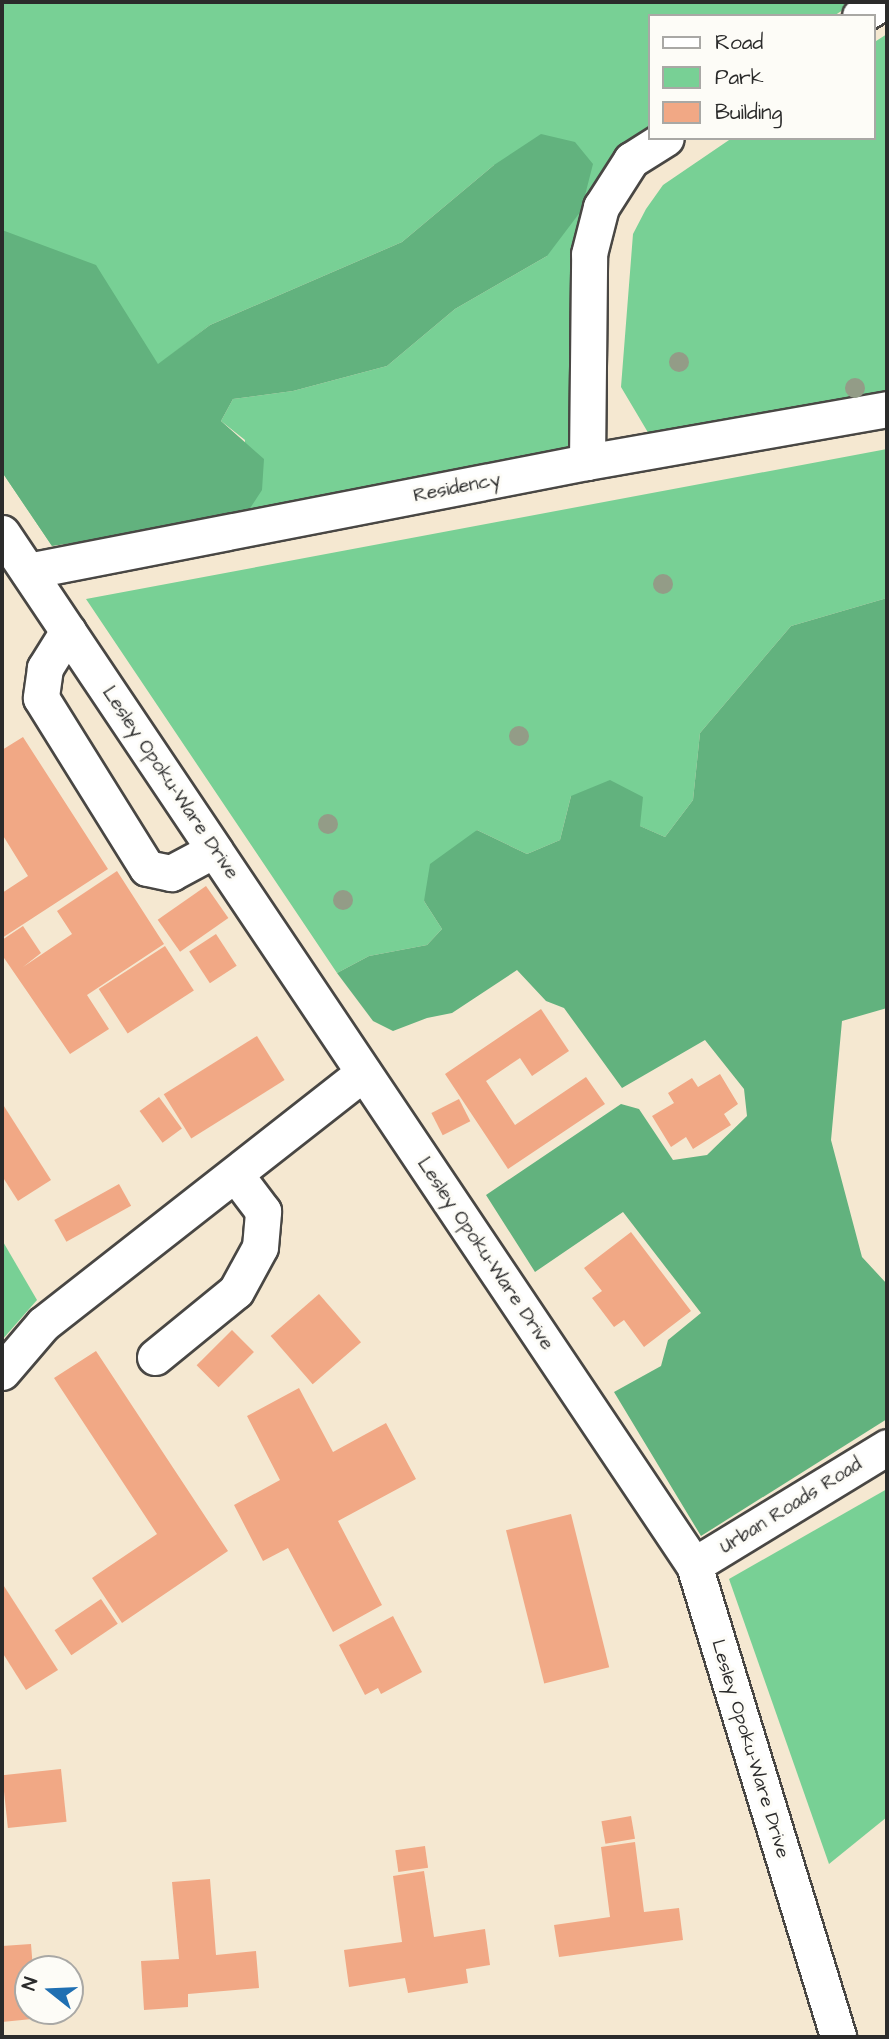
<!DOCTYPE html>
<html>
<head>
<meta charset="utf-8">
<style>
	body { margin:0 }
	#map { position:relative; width:889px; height:2039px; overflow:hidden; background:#f5e8d1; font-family:"Architects Daughter",sans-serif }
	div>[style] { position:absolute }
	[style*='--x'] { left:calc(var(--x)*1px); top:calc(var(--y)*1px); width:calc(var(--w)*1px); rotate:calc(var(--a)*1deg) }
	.green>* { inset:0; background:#78d095 }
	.forest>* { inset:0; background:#62b27e }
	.building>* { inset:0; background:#f1a885; transform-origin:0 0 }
	.roads { filter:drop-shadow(2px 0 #494744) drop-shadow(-2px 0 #494744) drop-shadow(0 2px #494744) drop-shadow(0 -2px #494744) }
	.minor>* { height:35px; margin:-17.5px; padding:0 17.5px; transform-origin:17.5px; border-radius:17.5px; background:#fff }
	.trees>* { width:20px; height:20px; margin:-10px; border-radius:50%; background:#939c87 }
	span { translate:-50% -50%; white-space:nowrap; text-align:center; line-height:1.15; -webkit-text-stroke:6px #fdfcf7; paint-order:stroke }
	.street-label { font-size:19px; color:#2b2b2b }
	.frame { position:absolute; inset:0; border:4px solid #2b2b2b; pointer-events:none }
	.legend { position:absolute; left:648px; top:14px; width:228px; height:126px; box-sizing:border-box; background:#fdfcf7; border:2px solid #a9a8a5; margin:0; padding:9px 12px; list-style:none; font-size:21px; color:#2b2b2b }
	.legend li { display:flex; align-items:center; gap:14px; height:35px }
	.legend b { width:35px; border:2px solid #a9a8a5 }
	.north { position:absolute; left:14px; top:1955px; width:70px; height:70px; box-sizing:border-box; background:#fdfcf7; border:2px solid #a9a8a5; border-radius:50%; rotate:288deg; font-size:19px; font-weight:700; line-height:28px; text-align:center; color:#2b2b2b }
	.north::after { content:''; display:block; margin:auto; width:24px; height:32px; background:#1f6fb2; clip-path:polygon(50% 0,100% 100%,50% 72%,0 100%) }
</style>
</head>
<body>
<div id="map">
	<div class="green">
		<i style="clip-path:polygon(2px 2px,854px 2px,834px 16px,649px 16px,649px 138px,623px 159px,571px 443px,559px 457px,243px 519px,245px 440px,221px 421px,233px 399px,293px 391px,387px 366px,455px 309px,547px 256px,494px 165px,402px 242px,210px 325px,158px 365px,136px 332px,32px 400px,52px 546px,2px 472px)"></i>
		<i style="clip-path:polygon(887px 34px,887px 397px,656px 446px,621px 387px,633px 234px,646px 209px,663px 185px,732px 138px,873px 138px,873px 43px)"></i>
		<i style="clip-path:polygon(887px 449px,887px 598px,791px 626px,700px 733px,693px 800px,665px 837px,571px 796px,560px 840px,527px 854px,477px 830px,424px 901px,442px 929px,427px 945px,369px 956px,337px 973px,86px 599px)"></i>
		<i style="clip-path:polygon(2px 1240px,37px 1300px,2px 1340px)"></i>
		<i style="clip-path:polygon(887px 1489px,887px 1817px,829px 1864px,729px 1579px)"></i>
	</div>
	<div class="forest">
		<i style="clip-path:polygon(541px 134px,575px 142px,593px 164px,581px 211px,547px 256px,455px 309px,387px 366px,293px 391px,233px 399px,221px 421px,264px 459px,262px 490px,243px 519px,52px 546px,2px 472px,2px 230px,96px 265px,158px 364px,210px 325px,402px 242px,494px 165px)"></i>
		<i style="clip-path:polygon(887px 598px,887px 1008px,842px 1021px,831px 1140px,862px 1257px,887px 1284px,887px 1419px,701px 1536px,614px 1392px,661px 1366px,668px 1340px,701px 1313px,623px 1212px,535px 1272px,486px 1195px,621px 1104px,639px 1109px,673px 1160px,707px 1155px,747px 1116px,744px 1089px,705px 1040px,622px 1088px,564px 1008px,546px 1001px,517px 970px,452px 1013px,427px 1018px,393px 1031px,373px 1021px,337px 973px,369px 956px,427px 945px,442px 929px,424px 901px,430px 864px,477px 830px,527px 854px,560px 840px,571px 796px,610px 780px,643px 797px,640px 826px,665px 837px,693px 800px,700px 733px,791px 626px)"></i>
	</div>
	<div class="building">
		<i style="clip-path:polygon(23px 737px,108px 869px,2px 938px,2px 893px,28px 876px,2px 834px,2px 750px)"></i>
		<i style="clip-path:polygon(117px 871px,164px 944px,87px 995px,109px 1029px,70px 1054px,2px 955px,2px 940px,23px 926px,41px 953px,23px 967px,72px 934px,57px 911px)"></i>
		<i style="left:206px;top:886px;width:39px;height:59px;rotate:55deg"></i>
		<i style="left:216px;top:934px;width:38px;height:32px;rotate:57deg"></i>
		<i style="left:165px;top:946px;width:53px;height:79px;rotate:57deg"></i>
		<i style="clip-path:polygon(541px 1009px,569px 1051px,532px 1076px,520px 1058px,486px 1081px,515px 1125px,586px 1077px,605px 1104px,508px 1169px,445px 1074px)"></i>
		<i style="left:257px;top:1036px;width:52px;height:110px;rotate:58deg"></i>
		<i style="clip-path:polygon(720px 1074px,738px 1104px,724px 1114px,731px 1125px,693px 1149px,686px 1137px,671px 1147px,652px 1116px,674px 1103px,668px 1093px,692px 1078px,698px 1087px)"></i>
		<i style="left:159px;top:1097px;width:39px;height:24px;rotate:54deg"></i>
		<i style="left:459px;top:1099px;width:25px;height:31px;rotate:63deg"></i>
		<i style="clip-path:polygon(2px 1103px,51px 1180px,18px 1201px,2px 1176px)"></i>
		<i style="left:119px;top:1184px;width:25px;height:74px;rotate:61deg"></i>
		<i style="clip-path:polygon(631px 1232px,691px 1311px,644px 1347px,624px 1320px,614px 1327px,592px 1298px,602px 1291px,584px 1268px)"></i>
		<i style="left:319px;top:1294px;width:64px;height:64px;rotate:49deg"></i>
		<i style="left:232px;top:1330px;width:31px;height:50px;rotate:45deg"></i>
		<i style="clip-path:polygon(96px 1351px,228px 1551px,122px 1623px,92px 1578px,157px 1534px,54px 1378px)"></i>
		<i style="clip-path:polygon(299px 1388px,333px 1452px,386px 1423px,416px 1479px,338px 1521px,382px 1605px,333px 1632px,288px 1548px,263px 1561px,234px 1505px,280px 1480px,247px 1416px)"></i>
		<i style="left:571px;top:1514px;width:158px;height:67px;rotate:76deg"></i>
		<i style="clip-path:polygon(2px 1583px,58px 1670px,26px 1690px,2px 1652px)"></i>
		<i style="left:101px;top:1599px;width:30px;height:56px;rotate:56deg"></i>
		<i style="clip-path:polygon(393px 1616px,422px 1672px,381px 1694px,378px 1688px,365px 1695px,339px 1645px)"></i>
		<i style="left:61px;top:1769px;width:53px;height:59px;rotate:84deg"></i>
		<i style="left:631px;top:1816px;width:23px;height:30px;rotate:80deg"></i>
		<i style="clip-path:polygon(635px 1842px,644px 1912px,679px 1908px,683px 1940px,559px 1957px,554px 1925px,610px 1917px,601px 1847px)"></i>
		<i style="left:425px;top:1846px;width:22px;height:30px;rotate:82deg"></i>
		<i style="clip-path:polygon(424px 1871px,434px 1937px,485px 1929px,490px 1965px,466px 1969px,468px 1983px,408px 1993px,405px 1978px,349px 1987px,344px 1950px,402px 1942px,393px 1876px)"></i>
		<i style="clip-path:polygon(210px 1879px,216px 1955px,256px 1951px,259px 1988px,188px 1994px,188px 2007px,144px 2010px,141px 1961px,179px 1959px,172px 1882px)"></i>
		<i style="clip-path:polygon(31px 1944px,33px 1969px,28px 1969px,28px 2011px,31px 2011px,32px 2019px,2px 2022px,2px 1946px)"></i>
	</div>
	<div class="roads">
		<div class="minor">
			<i style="--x:860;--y:16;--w:26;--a:-32"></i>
			<i style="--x:587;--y:462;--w:208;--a:-89.4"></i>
			<i style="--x:589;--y:254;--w:49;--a:-75.7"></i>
			<i style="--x:601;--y:207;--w:56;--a:-57.4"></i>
			<i style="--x:631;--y:160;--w:41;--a:-32.2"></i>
			<i style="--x:2;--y:533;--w:1243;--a:56.16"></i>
			<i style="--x:694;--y:1565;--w:493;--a:73"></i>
			<i style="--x:28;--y:571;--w:570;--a:-11.03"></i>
			<i style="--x:587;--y:462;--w:305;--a:-10"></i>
			<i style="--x:68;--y:631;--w:44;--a:121.9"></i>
			<i style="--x:45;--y:668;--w:30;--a:98"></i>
			<i style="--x:41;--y:698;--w:200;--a:58.1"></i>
			<i style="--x:147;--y:868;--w:25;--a:12"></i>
			<i style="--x:171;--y:873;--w:49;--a:-28.1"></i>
			<i style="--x:155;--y:1357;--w:104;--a:-39.2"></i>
			<i style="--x:236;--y:1291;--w:50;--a:-61.4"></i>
			<i style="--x:260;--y:1247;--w:36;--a:-85"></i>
			<i style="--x:263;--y:1211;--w:46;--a:-127.1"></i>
			<i style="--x:2;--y:1372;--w:63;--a:-49.5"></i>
			<i style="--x:43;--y:1324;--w:407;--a:-38.1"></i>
			<i style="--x:694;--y:1565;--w:226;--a:-31.4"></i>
		</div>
	</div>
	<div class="trees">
		<i style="left:679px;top:362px"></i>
		<i style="left:855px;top:388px"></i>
		<i style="left:663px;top:584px"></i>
		<i style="left:519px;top:736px"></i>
		<i style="left:328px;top:824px"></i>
		<i style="left:343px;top:900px"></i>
	</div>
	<div class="street-label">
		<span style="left:457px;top:488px;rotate:-11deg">Residency</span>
		<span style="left:170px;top:783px;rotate:56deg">Lesley Opoku-Ware Drive</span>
		<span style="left:485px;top:1254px;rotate:56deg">Lesley Opoku-Ware Drive</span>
		<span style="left:791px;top:1506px;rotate:-32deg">Urban Roads Road</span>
		<span style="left:750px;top:1749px;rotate:73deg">Lesley Opoku-Ware Drive</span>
	</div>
	<div class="frame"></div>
	<ul class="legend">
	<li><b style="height:9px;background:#fff"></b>Road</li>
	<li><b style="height:19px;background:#78d095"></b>Park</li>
	<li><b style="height:19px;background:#f1a885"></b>Building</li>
	</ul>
	<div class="north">N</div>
</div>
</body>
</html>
